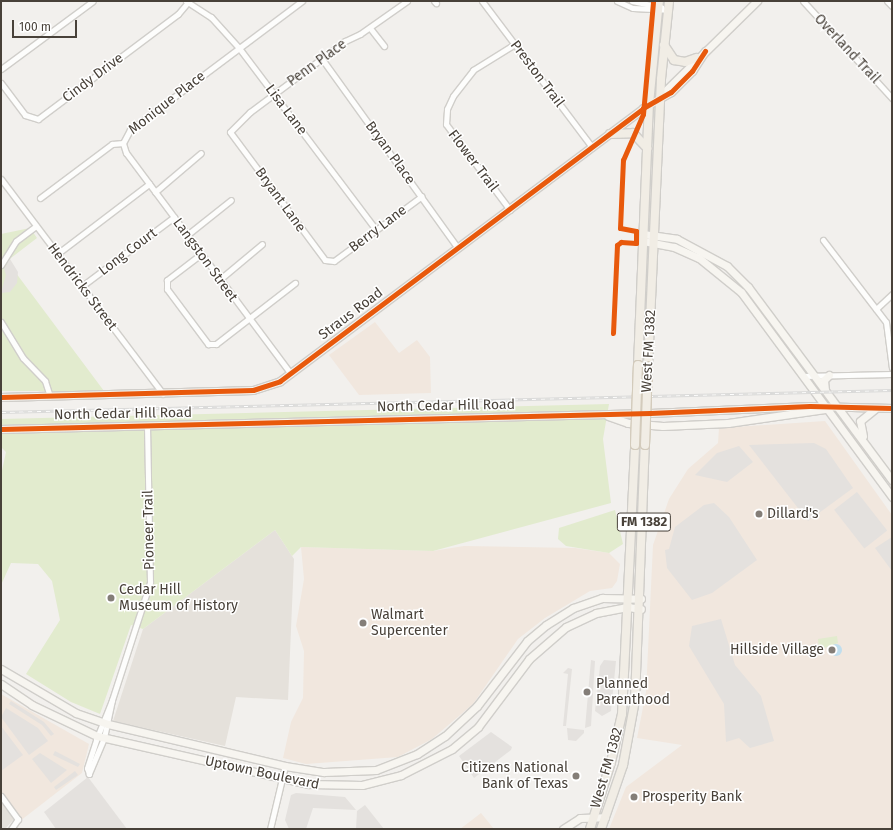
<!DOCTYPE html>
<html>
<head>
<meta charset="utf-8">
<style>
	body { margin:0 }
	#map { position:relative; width:893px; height:830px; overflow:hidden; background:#f2f0ed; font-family:"Fira Sans",sans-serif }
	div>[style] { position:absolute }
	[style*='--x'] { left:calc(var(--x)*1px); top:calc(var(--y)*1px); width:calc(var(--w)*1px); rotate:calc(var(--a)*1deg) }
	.residential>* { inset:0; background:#e5e1db }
	.commercial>* { inset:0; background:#f1e7de }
	.green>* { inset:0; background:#e2ebce }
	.parking>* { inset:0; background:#e4e1de; transform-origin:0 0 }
	.water>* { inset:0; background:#c0deee }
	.round { border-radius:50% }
	.roads { filter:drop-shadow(1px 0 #d0ceca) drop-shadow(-1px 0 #d0ceca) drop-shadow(0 1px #d0ceca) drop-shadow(0 -1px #d0ceca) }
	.street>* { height:5px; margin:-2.5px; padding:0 2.5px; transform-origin:2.5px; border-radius:2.5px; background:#fdfdfc }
	.secondary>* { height:7px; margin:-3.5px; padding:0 3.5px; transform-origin:3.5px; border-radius:3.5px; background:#f7f5f0 }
	.primary>* { height:8px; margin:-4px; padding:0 4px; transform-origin:4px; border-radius:4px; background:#f1ede5 }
	.rail>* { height:3px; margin-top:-1.5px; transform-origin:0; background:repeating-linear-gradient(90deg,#fff 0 4.5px,#dadad9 0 9px); box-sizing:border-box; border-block:1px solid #dadad9 }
	.bridges { filter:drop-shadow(1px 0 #d3cbbc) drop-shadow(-1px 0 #d3cbbc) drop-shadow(0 1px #d3cbbc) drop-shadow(0 -1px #d3cbbc) }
	.primary-bridge>* { height:8px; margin:-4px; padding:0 4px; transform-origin:4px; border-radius:4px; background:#f1ede5 }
	.cycleway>* { height:5px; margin:-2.5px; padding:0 2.5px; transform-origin:2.5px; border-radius:2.5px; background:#e8590c }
	.dots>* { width:11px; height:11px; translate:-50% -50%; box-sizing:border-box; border:2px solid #fff; border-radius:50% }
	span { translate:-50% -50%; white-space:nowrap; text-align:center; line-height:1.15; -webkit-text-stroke:3px #fff; paint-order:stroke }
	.shield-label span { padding:1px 3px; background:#fff; border:1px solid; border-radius:3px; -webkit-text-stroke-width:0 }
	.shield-label { font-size:13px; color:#484139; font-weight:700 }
	.street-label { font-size:14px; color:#484139 }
	.poi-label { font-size:14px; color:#484139 }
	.left { translate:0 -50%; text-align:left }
	.right { translate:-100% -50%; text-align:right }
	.frame { position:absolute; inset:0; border:2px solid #484139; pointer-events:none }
	.scale { position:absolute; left:12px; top:20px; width:65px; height:18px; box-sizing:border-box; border:2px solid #484139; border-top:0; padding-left:5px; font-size:12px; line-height:14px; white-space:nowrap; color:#484139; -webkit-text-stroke:3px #fff; paint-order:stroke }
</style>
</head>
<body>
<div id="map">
	<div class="residential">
		<i style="clip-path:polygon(275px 530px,294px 559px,288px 700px,236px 697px,225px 746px,113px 721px,143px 629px)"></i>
		<i style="clip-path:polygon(1px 799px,15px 818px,5px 829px,1px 829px)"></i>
	</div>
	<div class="commercial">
		<i style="clip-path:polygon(375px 322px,399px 353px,417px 340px,430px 357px,431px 393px,359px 395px,329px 355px)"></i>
		<i style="clip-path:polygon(825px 421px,892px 515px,892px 829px,609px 829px,626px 787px,682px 745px,637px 738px,646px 692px,653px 545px,669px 499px,688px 469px,718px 443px,719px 428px)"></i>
		<i style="clip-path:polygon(464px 546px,575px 548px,609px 553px,620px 564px,617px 581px,612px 588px,590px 591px,545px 618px,518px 639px,473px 704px,432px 739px,398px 757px,306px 764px,283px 758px,291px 722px,303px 698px,304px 651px,296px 626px,304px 579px,301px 547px,433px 551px)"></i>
		<i style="clip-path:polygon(1px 694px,89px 744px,82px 773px,20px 821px,1px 791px)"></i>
		<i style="clip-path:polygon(481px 813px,494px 829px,460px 829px,472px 820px)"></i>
	</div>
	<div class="green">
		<i style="clip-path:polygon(30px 228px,37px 238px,7px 261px,104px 391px,1px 391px,1px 234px)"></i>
		<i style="clip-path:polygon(609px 404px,603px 439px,611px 503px,433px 551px,301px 547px,292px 556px,275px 530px,143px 629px,131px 625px,100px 714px,71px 702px,26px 674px,60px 620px,52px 581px,38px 564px,11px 563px,1px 585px,1px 475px,6px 452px,1px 447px,1px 419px)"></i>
		<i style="clip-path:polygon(615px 510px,623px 544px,609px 553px,566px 546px,558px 539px,559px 528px)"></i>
		<i style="clip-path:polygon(837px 636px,838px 643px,819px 650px,818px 639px)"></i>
	</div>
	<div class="parking">
		<i style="clip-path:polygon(10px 259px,18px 272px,17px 283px,10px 292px,1px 293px,6px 275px,4px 269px)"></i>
		<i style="clip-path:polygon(814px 443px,826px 449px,853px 488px,808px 521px,749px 445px)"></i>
		<i style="clip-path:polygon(739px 446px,753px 462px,727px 482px,695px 475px,717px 453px)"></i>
		<i style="left:857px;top:492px;width:49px;height:29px;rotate:52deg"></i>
		<i style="clip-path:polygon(714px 503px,729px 517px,757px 560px,712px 593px,692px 600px,667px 568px,665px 550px,669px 549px,675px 527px,704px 505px)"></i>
		<i style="clip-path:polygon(892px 537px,892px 571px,875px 548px)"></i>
		<i style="clip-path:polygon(721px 619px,735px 665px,761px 696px,774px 741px,750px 748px,739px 738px,726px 742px,724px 704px,689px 646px,692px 626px)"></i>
		<i style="clip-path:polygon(591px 660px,595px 661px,591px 726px,585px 728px)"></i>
		<i style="clip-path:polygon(604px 660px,616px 661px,611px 711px,602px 716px,595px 711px,600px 666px)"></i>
		<i style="clip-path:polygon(568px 668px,572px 669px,566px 726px,563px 726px,568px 674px,563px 673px)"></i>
		<i style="clip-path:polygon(11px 701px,44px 722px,54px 734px,51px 736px,42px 725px,9px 704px)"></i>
		<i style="clip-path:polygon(6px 708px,38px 728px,48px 741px,29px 755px,1px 717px)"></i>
		<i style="clip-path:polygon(1px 726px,23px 755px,1px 771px)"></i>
		<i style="clip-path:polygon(567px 728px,584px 730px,584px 733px,576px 741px,568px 740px)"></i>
		<i style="clip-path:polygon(491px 732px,512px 747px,511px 750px,474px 778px,459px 756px)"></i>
		<i style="clip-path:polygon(55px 751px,80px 764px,78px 767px,53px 755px)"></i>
		<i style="clip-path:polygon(40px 753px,67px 770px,51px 783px,32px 759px)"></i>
		<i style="clip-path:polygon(75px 771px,78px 775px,56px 790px,54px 787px)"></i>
		<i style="clip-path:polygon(88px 777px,127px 829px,56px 829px,44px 812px)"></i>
		<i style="clip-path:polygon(296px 793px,345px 797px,356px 810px,313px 808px,306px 829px,289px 829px,285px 820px,291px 795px)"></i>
		<i style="clip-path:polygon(365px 805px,384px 829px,356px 829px,357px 811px)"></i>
	</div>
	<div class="water">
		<i class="round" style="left:830px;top:644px;width:12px;height:12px"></i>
	</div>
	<div class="roads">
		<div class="street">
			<i style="--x:186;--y:1;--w:30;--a:33"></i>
			<i style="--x:211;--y:17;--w:42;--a:47.9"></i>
			<i style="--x:239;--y:48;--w:228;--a:53"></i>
			<i style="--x:407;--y:1;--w:57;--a:144.9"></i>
			<i style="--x:360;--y:34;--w:17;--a:155"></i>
			<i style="--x:345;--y:41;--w:119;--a:143.2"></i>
			<i style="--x:250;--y:112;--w:28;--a:135"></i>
			<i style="--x:230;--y:132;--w:159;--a:53.4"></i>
			<i style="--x:325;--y:260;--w:9;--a:6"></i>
			<i style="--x:334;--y:261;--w:109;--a:-36.5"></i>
			<i style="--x:434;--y:1;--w:3;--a:45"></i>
			<i style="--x:482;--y:1;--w:183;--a:53"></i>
			<i style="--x:617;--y:1;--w:17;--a:24"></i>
			<i style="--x:633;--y:8;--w:34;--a:3"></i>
			<i style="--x:632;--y:1;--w:30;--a:12"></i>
			<i style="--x:803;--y:1;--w:132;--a:47.5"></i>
			<i style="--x:887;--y:1;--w:7;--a:45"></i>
			<i style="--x:370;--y:28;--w:23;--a:52"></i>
			<i style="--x:322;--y:59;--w:233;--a:54.3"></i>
			<i style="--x:1;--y:69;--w:114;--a:-36.5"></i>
			<i style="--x:1;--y:83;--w:40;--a:53"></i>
			<i style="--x:25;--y:115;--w:14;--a:17"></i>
			<i style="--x:38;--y:119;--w:175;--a:-36.9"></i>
			<i style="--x:178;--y:14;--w:16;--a:-50"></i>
			<i style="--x:1;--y:179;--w:269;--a:53"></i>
			<i style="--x:155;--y:192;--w:60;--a:-40.3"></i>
			<i style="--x:40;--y:198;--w:90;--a:-36.9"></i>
			<i style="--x:112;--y:144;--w:11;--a:-5"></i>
			<i style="--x:510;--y:210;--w:107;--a:-126.7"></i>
			<i style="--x:446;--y:124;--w:15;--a:-86"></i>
			<i style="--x:447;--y:109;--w:14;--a:-65"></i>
			<i style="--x:453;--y:96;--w:33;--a:-52"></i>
			<i style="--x:473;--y:70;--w:49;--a:-31.8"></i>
			<i style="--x:187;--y:235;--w:56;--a:-38.5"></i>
			<i style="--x:823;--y:240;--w:103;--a:52.5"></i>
			<i style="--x:886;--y:322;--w:46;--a:82.6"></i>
			<i style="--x:57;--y:254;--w:116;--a:-37.3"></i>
			<i style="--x:201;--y:254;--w:43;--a:142.6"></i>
			<i style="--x:167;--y:280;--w:9;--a:90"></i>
			<i style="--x:167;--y:289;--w:69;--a:53.3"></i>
			<i style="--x:208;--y:344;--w:8;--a:0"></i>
			<i style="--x:216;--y:344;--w:100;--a:-37.7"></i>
			<i style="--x:1;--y:265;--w:28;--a:-58"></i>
			<i style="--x:16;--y:241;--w:25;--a:-37"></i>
			<i style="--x:219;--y:280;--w:56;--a:-39.9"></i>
			<i style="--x:82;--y:286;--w:115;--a:-36.9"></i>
			<i style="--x:876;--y:309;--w:22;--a:-43"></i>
			<i style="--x:1;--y:322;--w:42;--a:58.6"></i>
			<i style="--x:23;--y:358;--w:32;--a:46"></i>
			<i style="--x:45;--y:381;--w:16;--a:72"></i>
			<i style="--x:291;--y:374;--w:276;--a:-126.7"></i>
			<i style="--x:126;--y:153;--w:10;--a:-107"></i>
			<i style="--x:123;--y:143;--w:15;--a:-62"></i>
			<i style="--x:130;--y:130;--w:215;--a:-36.9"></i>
			<i style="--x:804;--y:376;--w:88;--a:-1.3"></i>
			<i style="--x:112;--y:700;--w:39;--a:102"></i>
			<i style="--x:104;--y:738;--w:39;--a:113"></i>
			<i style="--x:89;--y:774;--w:6;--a:-108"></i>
			<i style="--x:87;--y:768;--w:29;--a:-72"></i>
			<i style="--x:96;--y:740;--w:43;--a:-68.2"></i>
			<i style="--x:112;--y:700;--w:124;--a:-72.1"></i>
			<i style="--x:150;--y:582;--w:156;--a:-91.1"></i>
			<i style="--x:1;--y:796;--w:29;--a:54"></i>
			<i style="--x:18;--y:819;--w:12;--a:125"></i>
			<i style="--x:270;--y:829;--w:65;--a:-76.6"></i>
		</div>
		<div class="secondary">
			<i style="--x:660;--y:96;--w:136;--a:-44.4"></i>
			<i style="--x:643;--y:234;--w:34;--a:8"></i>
			<i style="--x:677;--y:239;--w:57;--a:28.4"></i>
			<i style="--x:727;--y:266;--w:30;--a:45"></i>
			<i style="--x:748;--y:287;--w:241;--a:53.3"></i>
			<i style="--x:643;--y:241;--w:32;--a:11"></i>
			<i style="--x:674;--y:247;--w:27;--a:24"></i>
			<i style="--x:699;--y:258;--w:54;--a:39"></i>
			<i style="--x:741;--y:292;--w:255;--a:53.6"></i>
			<i style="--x:825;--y:390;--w:10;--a:-96"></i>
			<i style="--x:824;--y:380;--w:7;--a:-45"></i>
			<i style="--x:1;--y:397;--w:252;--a:-1.6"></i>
			<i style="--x:253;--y:390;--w:28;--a:-18"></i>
			<i style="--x:280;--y:381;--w:454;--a:-36.9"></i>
			<i style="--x:643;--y:108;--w:32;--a:-30"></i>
			<i style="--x:671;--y:92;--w:30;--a:-45"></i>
			<i style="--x:692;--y:71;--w:24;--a:-57"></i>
			<i style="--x:608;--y:416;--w:21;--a:19"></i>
			<i style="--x:628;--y:423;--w:35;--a:5"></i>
			<i style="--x:663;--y:426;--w:65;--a:-2.6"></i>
			<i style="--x:728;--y:423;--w:98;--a:-8.2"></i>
			<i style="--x:1;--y:429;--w:649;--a:-1.41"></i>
			<i style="--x:650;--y:413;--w:160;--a:-2.5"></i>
			<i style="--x:810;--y:406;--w:82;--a:1.4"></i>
			<i style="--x:863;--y:436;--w:15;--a:-101"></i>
			<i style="--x:860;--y:421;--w:19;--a:-39"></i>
			<i style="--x:1;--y:669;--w:87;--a:30.4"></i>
			<i style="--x:76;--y:713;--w:34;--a:19"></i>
			<i style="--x:108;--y:724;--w:182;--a:13.3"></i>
			<i style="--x:285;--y:766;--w:39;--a:9"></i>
			<i style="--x:324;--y:772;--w:52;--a:-2.2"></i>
			<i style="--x:376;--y:770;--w:44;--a:-21.3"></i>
			<i style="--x:417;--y:754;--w:33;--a:-33"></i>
			<i style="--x:445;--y:736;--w:44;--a:-43.2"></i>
			<i style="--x:477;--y:706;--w:82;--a:-52.4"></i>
			<i style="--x:527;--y:641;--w:25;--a:-40"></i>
			<i style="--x:546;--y:625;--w:32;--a:-32"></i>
			<i style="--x:573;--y:608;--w:31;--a:-19"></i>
			<i style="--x:602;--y:598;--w:39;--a:1"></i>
			<i style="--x:1;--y:684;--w:37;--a:34"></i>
			<i style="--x:32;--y:705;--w:72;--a:25.5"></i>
			<i style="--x:97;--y:736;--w:217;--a:12.8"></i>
			<i style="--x:309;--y:784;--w:53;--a:1.1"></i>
			<i style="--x:362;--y:785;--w:40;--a:-14.4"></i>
			<i style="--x:401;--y:775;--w:57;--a:-27"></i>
			<i style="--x:452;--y:749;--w:34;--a:-40"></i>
			<i style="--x:478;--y:727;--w:85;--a:-53.1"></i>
			<i style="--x:529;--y:659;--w:49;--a:-40.9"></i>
			<i style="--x:566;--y:627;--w:33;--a:-25"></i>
			<i style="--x:596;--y:613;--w:33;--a:-11"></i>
			<i style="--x:628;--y:607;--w:13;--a:9"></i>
			<i style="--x:563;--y:829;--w:20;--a:-33"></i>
			<i style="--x:580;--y:818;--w:25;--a:-2"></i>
		</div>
		<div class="primary">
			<i style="--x:664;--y:45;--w:18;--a:56"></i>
			<i style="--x:674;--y:60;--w:11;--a:10"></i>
			<i style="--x:685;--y:62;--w:12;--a:-20"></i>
			<i style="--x:610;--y:134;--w:23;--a:-2"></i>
			<i style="--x:633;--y:133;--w:21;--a:47"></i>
			<i style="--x:638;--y:365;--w:261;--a:-87.6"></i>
			<i style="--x:649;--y:104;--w:103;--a:-84.5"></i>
			<i style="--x:648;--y:366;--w:287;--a:-87.4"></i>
			<i style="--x:661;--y:79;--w:78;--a:-84.1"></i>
			<i style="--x:590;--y:829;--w:70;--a:-72.6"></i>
			<i style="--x:611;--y:762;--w:49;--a:-77.1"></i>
			<i style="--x:622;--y:714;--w:269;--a:-87.2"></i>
			<i style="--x:601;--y:829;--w:68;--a:-71"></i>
			<i style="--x:623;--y:765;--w:66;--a:-79.5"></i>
			<i style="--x:635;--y:700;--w:255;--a:-87.8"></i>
		</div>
	</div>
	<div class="rail">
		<i style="--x:1;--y:412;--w:891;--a:-1.41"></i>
	</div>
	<div class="bridges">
		<div class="primary-bridge">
			<i style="--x:635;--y:445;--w:80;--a:-87.9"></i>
			<i style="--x:645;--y:445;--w:79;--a:-87.8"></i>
		</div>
	</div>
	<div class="cycleway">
		<i style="--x:613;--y:333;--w:88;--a:-87.4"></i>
		<i style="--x:617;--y:245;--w:5;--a:-37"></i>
		<i style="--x:621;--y:242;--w:15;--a:4"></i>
		<i style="--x:636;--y:243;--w:12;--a:-90"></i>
		<i style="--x:636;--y:231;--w:16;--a:-169"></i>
		<i style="--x:620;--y:228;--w:68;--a:-87.5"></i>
		<i style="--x:623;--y:160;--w:50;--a:-66.5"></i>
		<i style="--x:643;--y:114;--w:113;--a:-84.9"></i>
		<i style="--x:1;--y:397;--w:252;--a:-1.6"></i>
		<i style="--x:253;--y:390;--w:28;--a:-18"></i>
		<i style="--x:280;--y:381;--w:454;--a:-36.9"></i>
		<i style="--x:643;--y:108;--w:32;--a:-30"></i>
		<i style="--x:671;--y:92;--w:30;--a:-45"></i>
		<i style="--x:692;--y:71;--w:24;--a:-57"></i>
		<i style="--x:1;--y:429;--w:649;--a:-1.41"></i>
		<i style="--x:650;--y:413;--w:160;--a:-2.5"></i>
		<i style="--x:810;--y:406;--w:82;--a:1.4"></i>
	</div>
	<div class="dots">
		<i style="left:759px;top:514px;background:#847e78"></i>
		<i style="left:111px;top:598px;background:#847e78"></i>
		<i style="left:363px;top:623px;background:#847e78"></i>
		<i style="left:832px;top:650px;background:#847e78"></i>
		<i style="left:587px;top:692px;background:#847e78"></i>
		<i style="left:576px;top:776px;background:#847e78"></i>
		<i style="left:634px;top:797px;background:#847e78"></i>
	</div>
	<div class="shield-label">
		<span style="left:644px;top:522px">FM 1382</span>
	</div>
	<div class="street-label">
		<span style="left:847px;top:49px;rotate:47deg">Overland Trail</span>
		<span style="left:317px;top:63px;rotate:-36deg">Penn Place</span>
		<span style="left:537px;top:74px;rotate:53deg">Preston Trail</span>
		<span style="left:93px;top:78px;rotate:-37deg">Cindy Drive</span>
		<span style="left:167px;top:103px;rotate:-38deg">Monique Place</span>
		<span style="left:286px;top:110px;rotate:53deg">Lisa Lane</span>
		<span style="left:390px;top:153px;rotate:54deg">Bryan Place</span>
		<span style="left:473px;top:161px;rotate:53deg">Flower Trail</span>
		<span style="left:280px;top:200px;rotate:54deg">Bryant Lane</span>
		<span style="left:378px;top:229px;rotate:-37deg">Berry Lane</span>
		<span style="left:128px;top:252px;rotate:-37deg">Long Court</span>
		<span style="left:205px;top:260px;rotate:54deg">Langston Street</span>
		<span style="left:82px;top:287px;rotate:53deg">Hendricks Street</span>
		<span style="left:351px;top:314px;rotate:-37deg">Straus Road</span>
		<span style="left:649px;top:351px;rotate:-87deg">West FM 1382</span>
		<span style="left:446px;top:406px;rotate:-1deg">North Cedar Hill Road</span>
		<span style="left:123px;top:414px;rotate:-1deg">North Cedar Hill Road</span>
		<span style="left:149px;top:530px;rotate:-91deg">Pioneer Trail</span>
		<span style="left:607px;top:768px;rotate:-74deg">West FM 1382</span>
		<span style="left:262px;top:773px;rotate:12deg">Uptown Boulevard</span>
	</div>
	<div class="poi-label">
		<span class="left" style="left:767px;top:514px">Dillard's</span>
		<span class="left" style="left:119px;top:598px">Cedar Hill<br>Museum of History</span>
		<span class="left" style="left:371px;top:623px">Walmart<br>Supercenter</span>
		<span class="right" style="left:824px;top:650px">Hillside Village</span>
		<span class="left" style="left:596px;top:692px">Planned<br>Parenthood</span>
		<span class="right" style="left:568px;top:776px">Citizens National<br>Bank of Texas</span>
		<span class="left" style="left:642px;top:797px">Prosperity Bank</span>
	</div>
	<div class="frame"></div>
	<div class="scale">100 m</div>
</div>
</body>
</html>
